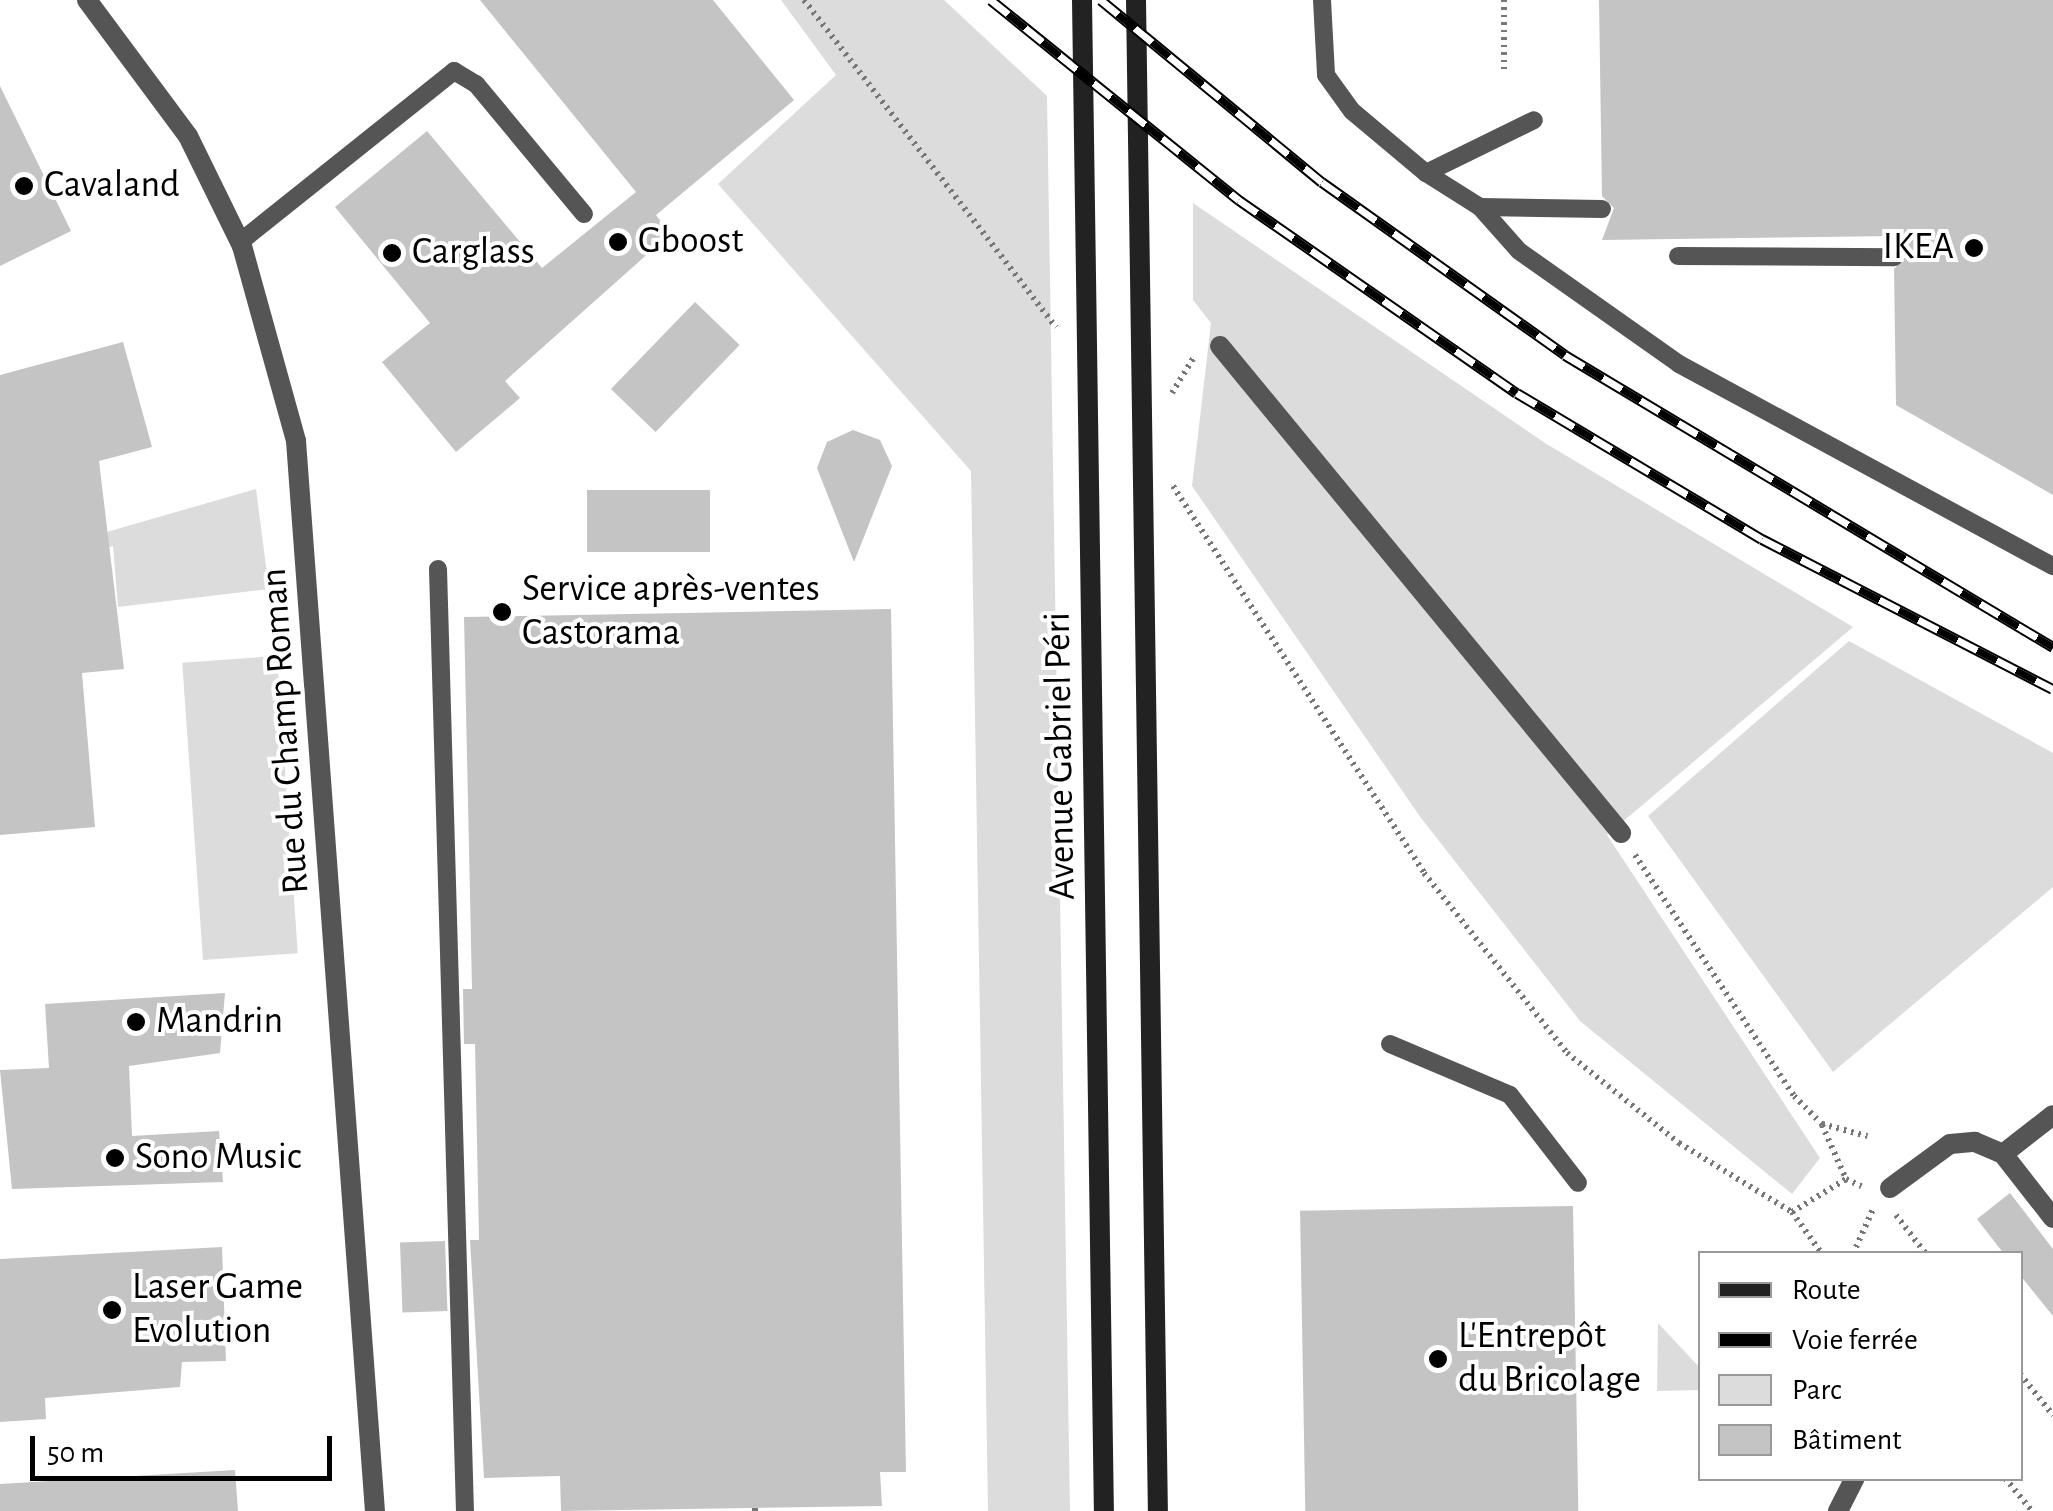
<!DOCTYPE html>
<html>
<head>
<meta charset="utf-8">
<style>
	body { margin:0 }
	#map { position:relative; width:2053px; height:1511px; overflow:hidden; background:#fff; font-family:"Alegreya Sans",sans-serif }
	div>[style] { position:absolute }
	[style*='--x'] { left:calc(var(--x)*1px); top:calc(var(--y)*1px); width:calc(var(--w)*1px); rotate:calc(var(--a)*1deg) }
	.green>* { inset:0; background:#dcdcdc; transform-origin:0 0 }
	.building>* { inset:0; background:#c4c4c4; transform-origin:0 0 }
	.path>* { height:6px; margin-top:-3px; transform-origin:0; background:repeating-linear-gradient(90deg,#777 0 2.5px,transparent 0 7.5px) }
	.lane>* { height:18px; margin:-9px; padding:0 9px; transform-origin:9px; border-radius:9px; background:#555 }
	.street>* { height:20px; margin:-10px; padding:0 10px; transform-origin:10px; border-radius:10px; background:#555 }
	.secondary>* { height:20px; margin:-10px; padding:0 10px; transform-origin:10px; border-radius:10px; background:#222 }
	.rail>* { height:11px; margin-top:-5.5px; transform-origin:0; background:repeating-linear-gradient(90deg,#fff 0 22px,#000 0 44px); box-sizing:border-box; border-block:2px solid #000 }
	.dots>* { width:28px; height:28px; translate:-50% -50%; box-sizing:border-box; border:5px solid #fff; border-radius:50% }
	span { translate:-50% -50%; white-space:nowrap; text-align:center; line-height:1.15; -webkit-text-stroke:8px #fff; paint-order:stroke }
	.poi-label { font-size:38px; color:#000 }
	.left { translate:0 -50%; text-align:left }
	.right { translate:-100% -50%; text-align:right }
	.street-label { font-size:38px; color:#000 }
	.legend { position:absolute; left:1698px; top:1251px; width:325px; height:230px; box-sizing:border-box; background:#fff; border:2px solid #999; margin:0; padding:12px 18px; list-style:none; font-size:30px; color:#000 }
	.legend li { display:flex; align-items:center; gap:20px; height:50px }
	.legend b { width:50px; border:2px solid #999 }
	.scale { position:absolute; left:30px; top:1436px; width:302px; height:45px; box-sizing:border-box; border:5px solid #000; border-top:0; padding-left:12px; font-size:30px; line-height:35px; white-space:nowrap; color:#000; -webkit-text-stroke:8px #fff; paint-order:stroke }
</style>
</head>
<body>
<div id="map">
	<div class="green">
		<i style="clip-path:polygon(781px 0,944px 0,1047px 96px,1070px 1511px,988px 1511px,971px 471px,718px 184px,836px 75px)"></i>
		<i style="clip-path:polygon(1193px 203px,1545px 443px,1853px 627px,1607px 835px,1820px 1158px,1792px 1194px,1580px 1021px,1421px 818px,1192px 486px,1211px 323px,1193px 300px)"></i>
		<i style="clip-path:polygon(256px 489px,269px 589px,118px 607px,113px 546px,68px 557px,65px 544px)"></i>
		<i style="clip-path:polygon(1849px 641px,2053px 753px,2053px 887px,1833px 1072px,1648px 816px)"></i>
		<i style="left:277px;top:656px;width:298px;height:95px;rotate:86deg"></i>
		<i style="clip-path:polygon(1658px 1323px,1700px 1368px,1700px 1390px,1657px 1391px)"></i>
	</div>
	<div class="building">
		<i style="clip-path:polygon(480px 0,713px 0,794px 100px,656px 215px,670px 234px,505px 381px,520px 398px,456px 452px,382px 362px,430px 323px,335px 207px,427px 131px,542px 268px,636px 192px)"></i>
		<i style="clip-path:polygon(1599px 0,2053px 0,2053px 495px,1896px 405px,1894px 269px,1906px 256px,1894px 236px,1602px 240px,1614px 208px,1602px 196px)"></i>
		<i style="clip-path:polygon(0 86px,71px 231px,0 266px)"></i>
		<i style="left:695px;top:302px;width:62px;height:121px;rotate:44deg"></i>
		<i style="clip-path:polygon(123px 342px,152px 447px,99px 461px,124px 669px,82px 673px,95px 827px,0 835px,0 375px)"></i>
		<i style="clip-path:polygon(853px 430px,880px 440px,892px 466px,854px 562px,817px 468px,827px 442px)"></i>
		<i style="left:710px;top:490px;width:62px;height:123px;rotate:90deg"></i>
		<i style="clip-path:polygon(891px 609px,906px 1472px,880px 1472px,882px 1506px,561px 1511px,560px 1476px,484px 1478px,470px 1240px,479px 1240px,475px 1044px,464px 1044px,463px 989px,472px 989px,464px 617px)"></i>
		<i style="clip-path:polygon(225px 993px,220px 1053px,129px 1066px,132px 1136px,219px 1131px,223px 1182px,12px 1189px,0 1070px,49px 1068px,45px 1004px)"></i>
		<i style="clip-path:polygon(2010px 1193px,2053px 1249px,2053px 1316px,2020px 1275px,2020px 1254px,2004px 1254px,1977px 1219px)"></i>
		<i style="left:1573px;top:1206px;width:305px;height:273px;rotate:89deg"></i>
		<i style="left:445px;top:1241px;width:70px;height:45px;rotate:88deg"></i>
		<i style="clip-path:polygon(222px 1247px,226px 1361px,182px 1362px,180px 1387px,45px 1398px,46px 1419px,0 1422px,0 1259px)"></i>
		<i style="clip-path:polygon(235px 1470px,238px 1511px,0 1511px,0 1484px)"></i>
	</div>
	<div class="path">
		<i style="--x:804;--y:0;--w:413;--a:52.4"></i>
		<i style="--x:1504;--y:0;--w:69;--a:90"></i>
		<i style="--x:1172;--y:393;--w:42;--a:-58.6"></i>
		<i style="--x:1173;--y:486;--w:461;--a:57"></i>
		<i style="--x:1424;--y:873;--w:230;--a:51.5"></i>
		<i style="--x:1567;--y:1053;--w:144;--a:38.8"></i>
		<i style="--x:1679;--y:1143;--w:132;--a:31.4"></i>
		<i style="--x:1792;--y:1212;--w:52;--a:54.5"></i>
		<i style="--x:1635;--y:855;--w:289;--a:56.6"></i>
		<i style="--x:1794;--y:1096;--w:40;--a:45"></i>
		<i style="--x:1822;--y:1124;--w:47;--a:14.9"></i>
		<i style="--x:1822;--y:1125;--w:59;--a:66"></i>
		<i style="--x:1792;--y:1212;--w:63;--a:-31.4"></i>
		<i style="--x:1846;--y:1179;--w:17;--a:25"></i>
		<i style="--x:1896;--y:1215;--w:49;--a:52.4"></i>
		<i style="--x:1853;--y:1254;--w:49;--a:-66"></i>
		<i style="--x:2020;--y:1374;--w:53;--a:51.2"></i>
		<i style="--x:2005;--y:1478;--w:43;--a:50.7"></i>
		<i style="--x:1968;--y:1480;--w:2;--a:-63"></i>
		<i style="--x:755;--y:1508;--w:3;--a:90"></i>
	</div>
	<div class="lane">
		<i style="--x:1322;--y:0;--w:75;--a:86.9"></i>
		<i style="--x:1326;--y:75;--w:44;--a:54.2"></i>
		<i style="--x:1352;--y:111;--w:97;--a:40"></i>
		<i style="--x:1426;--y:173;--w:64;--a:32.2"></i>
		<i style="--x:1480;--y:207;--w:122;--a:0.9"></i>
		<i style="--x:1426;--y:173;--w:120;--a:-26.1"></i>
		<i style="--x:1480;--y:207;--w:59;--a:48.4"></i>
		<i style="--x:1519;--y:251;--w:196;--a:35.2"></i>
		<i style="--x:1679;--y:364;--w:425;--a:28.4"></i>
		<i style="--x:240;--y:242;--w:274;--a:-38.6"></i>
		<i style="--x:454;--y:71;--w:26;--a:31"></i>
		<i style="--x:476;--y:84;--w:169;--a:50.3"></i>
		<i style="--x:1678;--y:256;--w:216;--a:0.3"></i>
		<i style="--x:438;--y:569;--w:942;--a:88.36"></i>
		<i style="--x:1390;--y:1044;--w:130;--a:23"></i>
		<i style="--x:1510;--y:1095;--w:111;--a:52.3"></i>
	</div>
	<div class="street">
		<i style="--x:87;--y:0;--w:169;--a:53.4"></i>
		<i style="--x:188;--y:136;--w:123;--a:63.9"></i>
		<i style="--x:242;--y:246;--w:202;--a:74.5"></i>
		<i style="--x:296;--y:441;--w:1073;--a:85.78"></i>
		<i style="--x:1220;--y:346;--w:631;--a:50.53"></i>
		<i style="--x:2003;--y:1154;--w:63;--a:-38"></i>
		<i style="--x:1890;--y:1188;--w:74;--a:-36.3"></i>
		<i style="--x:1950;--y:1144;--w:25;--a:-5"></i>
		<i style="--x:1975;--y:1142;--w:30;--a:23"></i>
		<i style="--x:2003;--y:1154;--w:81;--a:52"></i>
		<i style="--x:1838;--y:1511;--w:37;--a:-63"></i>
	</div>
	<div class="secondary">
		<i style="--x:1082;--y:0;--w:1511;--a:89.17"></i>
		<i style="--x:1136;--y:0;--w:1511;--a:89.17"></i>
	</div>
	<div class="rail">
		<i style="--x:991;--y:0;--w:319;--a:38.9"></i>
		<i style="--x:1239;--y:200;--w:338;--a:34.8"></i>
		<i style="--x:1517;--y:393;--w:285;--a:30.8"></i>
		<i style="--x:1762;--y:539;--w:327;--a:27.3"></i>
		<i style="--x:1101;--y:0;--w:286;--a:39.5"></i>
		<i style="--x:1322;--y:182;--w:298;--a:35.4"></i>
		<i style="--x:1565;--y:355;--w:569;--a:30.89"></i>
	</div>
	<div class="dots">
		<i style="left:24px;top:186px;background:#000"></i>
		<i style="left:618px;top:242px;background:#000"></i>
		<i style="left:1974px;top:248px;background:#000"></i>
		<i style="left:392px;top:253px;background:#000"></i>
		<i style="left:502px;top:612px;background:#000"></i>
		<i style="left:136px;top:1022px;background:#000"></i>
		<i style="left:115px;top:1158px;background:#000"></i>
		<i style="left:112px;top:1310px;background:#000"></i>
		<i style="left:1438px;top:1359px;background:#000"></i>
	</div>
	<div class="poi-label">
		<span class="left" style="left:44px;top:186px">Cavaland</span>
		<span class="left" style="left:638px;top:242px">Gboost</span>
		<span class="right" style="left:1954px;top:248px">IKEA</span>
		<span class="left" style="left:412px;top:253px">Carglass</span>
		<span class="left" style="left:522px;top:612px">Service après-ventes<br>Castorama</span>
		<span class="left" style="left:156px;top:1022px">Mandrin</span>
		<span class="left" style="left:135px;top:1158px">Sono Music</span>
		<span class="left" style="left:132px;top:1310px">Laser Game<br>Evolution</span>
		<span class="left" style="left:1458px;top:1359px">L'Entrepôt<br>du Bricolage</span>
	</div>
	<div class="street-label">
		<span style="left:286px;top:731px;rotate:-94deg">Rue du Champ Roman</span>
		<span style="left:1061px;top:756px;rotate:-91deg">Avenue Gabriel Péri</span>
	</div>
	<ul class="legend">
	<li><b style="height:12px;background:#222"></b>Route</li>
	<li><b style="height:12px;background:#000"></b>Voie ferrée</li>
	<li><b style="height:28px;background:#dcdcdc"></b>Parc</li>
	<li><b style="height:28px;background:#c4c4c4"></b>Bâtiment</li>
	</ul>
	<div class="scale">50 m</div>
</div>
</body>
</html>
